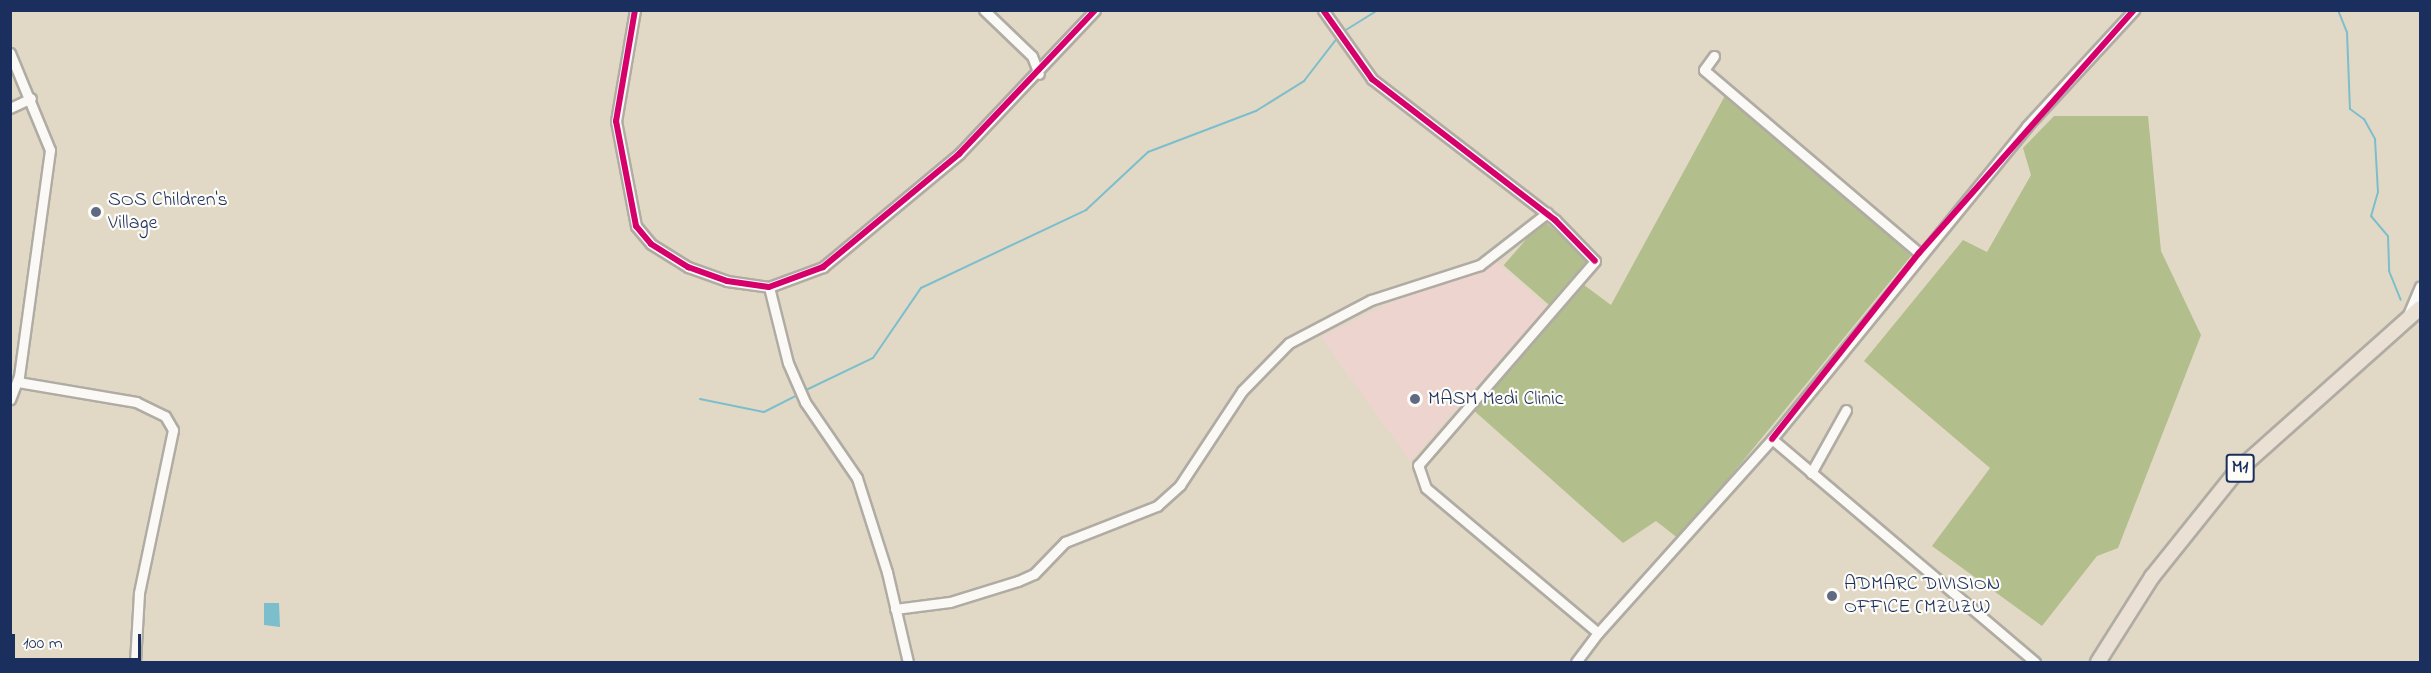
<!DOCTYPE html>
<html>
<head>
<meta charset="utf-8">
<style>
	body { margin:0 }
	#map { position:relative; width:2431px; height:673px; overflow:hidden; background:#e1d9c6; font-family:"Indie Flower",sans-serif }
	div>[style] { position:absolute }
	[style*='--x'] { left:calc(var(--x)*1px); top:calc(var(--y)*1px); width:calc(var(--w)*1px); rotate:calc(var(--a)*1deg) }
	.built>* { inset:0; background:#edd4cf }
	.forest>* { inset:0; background:#b2be8b; transform-origin:0 0 }
	.water>* { inset:0; background:#7cbecc }
	.stream>* { height:2px; margin:-1px; padding:0 1px; transform-origin:1px; border-radius:1px; background:#7cbecc }
	.roads { filter:drop-shadow(2px 0 #b0aca4) drop-shadow(-2px 0 #b0aca4) drop-shadow(0 2px #b0aca4) drop-shadow(0 -2px #b0aca4) }
	.minor>* { height:9px; margin:-4.5px; padding:0 4.5px; transform-origin:4.5px; border-radius:4.5px; background:#faf9f6 }
	.highway>* { height:14px; margin:-7px; padding:0 7px; transform-origin:7px; border-radius:7px; background:#eae1d4 }
	.cycleway>* { height:6px; margin:-3px; padding:0 3px; transform-origin:3px; border-radius:3px; background:#d6006c }
	.dots>* { width:16px; height:16px; translate:-50% -50%; box-sizing:border-box; border:3px solid #fdfcf7; border-radius:50% }
	span { translate:-50% -50%; white-space:nowrap; text-align:center; line-height:1.15; -webkit-text-stroke:4.5px #fdfcf7; paint-order:stroke }
	.shield-label span { padding:2px 4px; background:#fdfcf7; border:2px solid; border-radius:4px; -webkit-text-stroke-width:0 }
	.shield-label { font-size:18px; color:#1b2f5e; font-weight:700 }
	.poi-label { font-size:20px; color:#1b2f5e }
	.left { translate:0 -50%; text-align:left }
	.frame { position:absolute; inset:0; border:12px solid #1b2f5e; pointer-events:none }
	.scale { position:absolute; left:12px; top:634px; width:129px; height:27px; box-sizing:border-box; border:3px solid #1b2f5e; border-top:0; padding-left:8px; font-size:18px; line-height:21px; white-space:nowrap; color:#1b2f5e; -webkit-text-stroke:4px #fdfcf7; paint-order:stroke }
</style>
</head>
<body>
<div id="map">
	<div class="built">
		<i style="clip-path:polygon(1497px 262px,1547px 307px,1410px 461px,1321px 337px,1410px 293px)"></i>
	</div>
	<div class="forest">
		<i style="clip-path:polygon(1727px 92px,1911px 256px,1679px 539px,1656px 521px,1623px 543px,1471px 408px,1580px 282px,1611px 305px)"></i>
		<i style="clip-path:polygon(2054px 116px,2148px 116px,2161px 251px,2201px 335px,2118px 548px,2097px 556px,2042px 626px,1932px 546px,1990px 468px,1864px 361px,1963px 240px,1987px 252px,2031px 175px,2023px 148px)"></i>
		<i style="left:1543px;top:220px;width:60px;height:60px;rotate:41deg"></i>
	</div>
	<div class="water">
		<i style="clip-path:polygon(264px 603px,279px 603px,280px 627px,264px 625px)"></i>
	</div>
	<div class="stream">
		<i style="--x:2338;--y:10;--w:24;--a:68"></i>
		<i style="--x:2347;--y:32;--w:77;--a:87.8"></i>
		<i style="--x:2350;--y:109;--w:17;--a:36"></i>
		<i style="--x:2364;--y:119;--w:23;--a:61"></i>
		<i style="--x:2375;--y:139;--w:53;--a:86.8"></i>
		<i style="--x:2378;--y:192;--w:25;--a:106"></i>
		<i style="--x:2371;--y:216;--w:26;--a:50"></i>
		<i style="--x:2388;--y:236;--w:35;--a:88"></i>
		<i style="--x:2389;--y:271;--w:31;--a:68"></i>
		<i style="--x:1341;--y:33;--w:44;--a:-31.9"></i>
		<i style="--x:804;--y:391;--w:76;--a:-25.6"></i>
		<i style="--x:873;--y:358;--w:85;--a:-55.6"></i>
		<i style="--x:921;--y:288;--w:183;--a:-25.3"></i>
		<i style="--x:1086;--y:210;--w:85;--a:-43.1"></i>
		<i style="--x:1148;--y:152;--w:116;--a:-20.8"></i>
		<i style="--x:1256;--y:111;--w:57;--a:-32"></i>
		<i style="--x:1304;--y:81;--w:56;--a:-52.3"></i>
		<i style="--x:700;--y:399;--w:65;--a:11.5"></i>
		<i style="--x:764;--y:412;--w:39;--a:-27"></i>
	</div>
	<div class="roads">
		<div class="minor">
			<i style="--x:635;--y:10;--w:113;--a:99.7"></i>
			<i style="--x:616;--y:121;--w:107;--a:79.2"></i>
			<i style="--x:636;--y:226;--w:23;--a:50"></i>
			<i style="--x:651;--y:244;--w:44;--a:31.9"></i>
			<i style="--x:688;--y:267;--w:41;--a:19.7"></i>
			<i style="--x:727;--y:281;--w:42;--a:8.1"></i>
			<i style="--x:769;--y:287;--w:58;--a:-20.3"></i>
			<i style="--x:823;--y:267;--w:177;--a:-39.7"></i>
			<i style="--x:959;--y:154;--w:198;--a:-46.6"></i>
			<i style="--x:984;--y:10;--w:66;--a:43.8"></i>
			<i style="--x:1032;--y:56;--w:19;--a:69"></i>
			<i style="--x:1323;--y:10;--w:85;--a:54.6"></i>
			<i style="--x:1372;--y:79;--w:231;--a:37.6"></i>
			<i style="--x:1555;--y:220;--w:57;--a:45.7"></i>
			<i style="--x:1595;--y:261;--w:270;--a:130.9"></i>
			<i style="--x:1418;--y:465;--w:24;--a:71"></i>
			<i style="--x:1426;--y:488;--w:225;--a:40.1"></i>
			<i style="--x:1598;--y:633;--w:261;--a:-48.1"></i>
			<i style="--x:1772;--y:439;--w:404;--a:-50.8"></i>
			<i style="--x:2027;--y:126;--w:158;--a:-47.3"></i>
			<i style="--x:10;--y:53;--w:105;--a:67.6"></i>
			<i style="--x:50;--y:150;--w:228;--a:97.8"></i>
			<i style="--x:19;--y:376;--w:25;--a:111"></i>
			<i style="--x:1714;--y:56;--w:17;--a:126"></i>
			<i style="--x:1704;--y:70;--w:282;--a:40.4"></i>
			<i style="--x:10;--y:108;--w:23;--a:-25"></i>
			<i style="--x:769;--y:287;--w:78;--a:76"></i>
			<i style="--x:788;--y:363;--w:43;--a:66.4"></i>
			<i style="--x:805;--y:402;--w:92;--a:55.6"></i>
			<i style="--x:857;--y:478;--w:99;--a:72.3"></i>
			<i style="--x:887;--y:572;--w:92;--a:76.9"></i>
			<i style="--x:2407;--y:317;--w:33;--a:-67"></i>
			<i style="--x:18;--y:382;--w:120;--a:9.6"></i>
			<i style="--x:136;--y:402;--w:32;--a:26"></i>
			<i style="--x:165;--y:416;--w:16;--a:60"></i>
			<i style="--x:173;--y:430;--w:167;--a:101.8"></i>
			<i style="--x:139;--y:593;--w:69;--a:93.3"></i>
			<i style="--x:1772;--y:439;--w:345;--a:40.3"></i>
			<i style="--x:1811;--y:473;--w:72;--a:-60.9"></i>
			<i style="--x:895;--y:609;--w:55;--a:-7.3"></i>
			<i style="--x:950;--y:602;--w:71;--a:-17.2"></i>
			<i style="--x:1018;--y:581;--w:17;--a:-24"></i>
			<i style="--x:1034;--y:574;--w:45;--a:-45.9"></i>
			<i style="--x:1065;--y:542;--w:99;--a:-21.4"></i>
			<i style="--x:1157;--y:506;--w:31;--a:-42"></i>
			<i style="--x:1180;--y:485;--w:113;--a:-56.6"></i>
			<i style="--x:1242;--y:391;--w:67;--a:-45.6"></i>
			<i style="--x:1289;--y:343;--w:93;--a:-27.7"></i>
			<i style="--x:1371;--y:300;--w:114;--a:-17.8"></i>
			<i style="--x:1480;--y:265;--w:85;--a:-37.8"></i>
			<i style="--x:1576;--y:662;--w:36;--a:-53"></i>
		</div>
		<div class="highway">
			<i style="--x:2098;--y:662;--w:101;--a:-57.6"></i>
			<i style="--x:2152;--y:577;--w:136;--a:-51.3"></i>
			<i style="--x:2237;--y:471;--w:245;--a:-41.7"></i>
		</div>
	</div>
	<div class="cycleway">
		<i style="--x:635;--y:10;--w:113;--a:99.7"></i>
		<i style="--x:616;--y:121;--w:107;--a:79.2"></i>
		<i style="--x:636;--y:226;--w:23;--a:50"></i>
		<i style="--x:651;--y:244;--w:44;--a:31.9"></i>
		<i style="--x:688;--y:267;--w:41;--a:19.7"></i>
		<i style="--x:727;--y:281;--w:42;--a:8.1"></i>
		<i style="--x:769;--y:287;--w:58;--a:-20.3"></i>
		<i style="--x:823;--y:267;--w:177;--a:-39.7"></i>
		<i style="--x:959;--y:154;--w:198;--a:-46.6"></i>
		<i style="--x:1323;--y:10;--w:85;--a:54.6"></i>
		<i style="--x:1372;--y:79;--w:231;--a:37.6"></i>
		<i style="--x:1555;--y:220;--w:57;--a:45.7"></i>
		<i style="--x:1772;--y:439;--w:237;--a:-51.7"></i>
		<i style="--x:1919;--y:253;--w:324;--a:-48.5"></i>
	</div>
	<div class="dots">
		<i style="left:96px;top:212px;background:#606a82"></i>
		<i style="left:1415px;top:399px;background:#606a82"></i>
		<i style="left:1832px;top:596px;background:#606a82"></i>
	</div>
	<div class="shield-label">
		<span style="left:2240px;top:468px">M1</span>
	</div>
	<div class="poi-label">
		<span class="left" style="left:108px;top:212px">SOS Children's<br>Village</span>
		<span class="left" style="left:1428px;top:399px">MASM Medi Clinic</span>
		<span class="left" style="left:1844px;top:596px">ADMARC DIVISION<br>OFFICE (MZUZU)</span>
	</div>
	<div class="frame"></div>
	<div class="scale">100 m</div>
</div>
</body>
</html>
